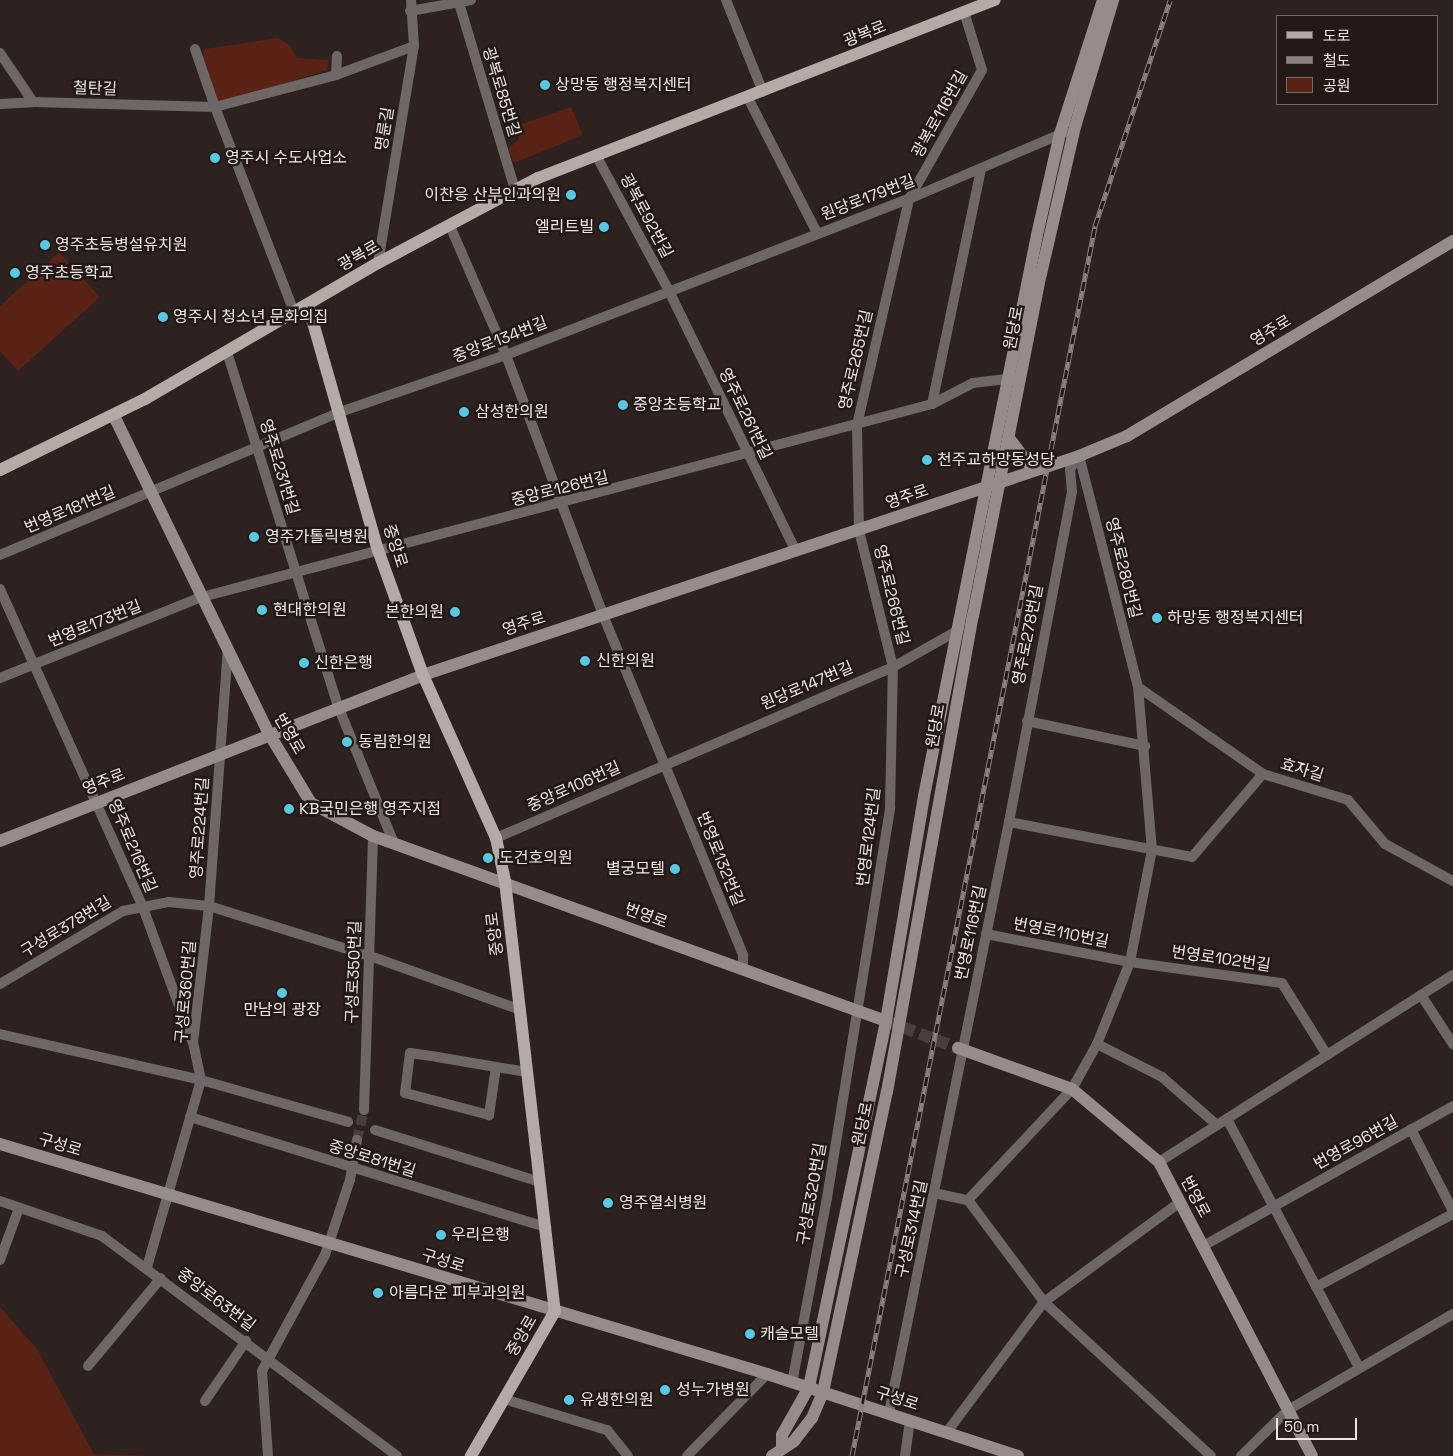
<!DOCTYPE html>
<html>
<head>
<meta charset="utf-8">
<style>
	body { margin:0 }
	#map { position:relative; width:1453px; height:1456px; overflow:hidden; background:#2d221f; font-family:"Space Grotesk","Noto Sans KR",sans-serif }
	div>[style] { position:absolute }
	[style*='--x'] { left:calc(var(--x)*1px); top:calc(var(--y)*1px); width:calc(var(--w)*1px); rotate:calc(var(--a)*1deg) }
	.green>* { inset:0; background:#592215 }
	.street-tunnel>* { height:10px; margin-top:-5px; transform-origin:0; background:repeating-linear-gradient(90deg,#4a3f3d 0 10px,transparent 0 15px) }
	.secondary-tunnel>* { height:12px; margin-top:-6px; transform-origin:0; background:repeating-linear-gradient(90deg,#4a3f3d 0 12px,transparent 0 18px) }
	.street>* { height:10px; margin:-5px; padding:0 5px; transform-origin:5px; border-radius:5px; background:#6d6766 }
	.secondary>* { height:12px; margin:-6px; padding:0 6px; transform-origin:6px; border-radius:6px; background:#968d8a }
	.primary>* { height:12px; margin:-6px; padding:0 6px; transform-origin:6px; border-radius:6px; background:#b5aaa6 }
	.rail>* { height:5px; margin-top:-2.5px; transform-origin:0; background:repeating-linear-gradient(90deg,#231916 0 9px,#8c8381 0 18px); box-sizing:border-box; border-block:1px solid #8c8381 }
	.dots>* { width:14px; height:14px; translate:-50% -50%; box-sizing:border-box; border:2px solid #231916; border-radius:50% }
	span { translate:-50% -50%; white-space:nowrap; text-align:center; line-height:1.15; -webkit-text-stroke:5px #231916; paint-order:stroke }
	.street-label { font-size:16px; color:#ede6e4 }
	.poi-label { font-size:16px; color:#ede6e4 }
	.left { translate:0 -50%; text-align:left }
	.right { translate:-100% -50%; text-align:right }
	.legend { position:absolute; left:1276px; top:15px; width:162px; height:90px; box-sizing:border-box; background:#231916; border:1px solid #746b68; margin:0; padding:6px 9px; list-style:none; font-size:15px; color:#ede6e4 }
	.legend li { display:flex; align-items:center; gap:10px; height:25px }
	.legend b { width:25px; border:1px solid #746b68 }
	.scale { position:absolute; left:1276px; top:1418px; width:81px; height:22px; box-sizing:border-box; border:2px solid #ede6e4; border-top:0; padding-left:6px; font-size:15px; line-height:18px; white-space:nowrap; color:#ede6e4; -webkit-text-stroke:4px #231916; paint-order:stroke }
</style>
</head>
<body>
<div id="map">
	<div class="green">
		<i style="clip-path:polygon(278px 38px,290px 45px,297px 58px,329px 60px,327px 70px,221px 103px,216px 100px,201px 60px,205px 49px)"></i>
		<i style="clip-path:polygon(571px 107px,583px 135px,514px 163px,508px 149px,519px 139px,519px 125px)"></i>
		<i style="clip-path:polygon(59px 252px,100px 297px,18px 371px,0 351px,0 306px)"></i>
		<i style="clip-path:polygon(0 1307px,37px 1349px,94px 1454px,152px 1456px,0 1456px)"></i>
	</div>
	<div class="street-tunnel">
		<i style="--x:357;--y:1140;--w:31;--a:-77"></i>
	</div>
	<div class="secondary-tunnel">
		<i style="--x:886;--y:1021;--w:77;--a:20.6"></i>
	</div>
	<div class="street">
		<i style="--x:726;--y:0;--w:99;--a:68.1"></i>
		<i style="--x:459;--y:3;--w:195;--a:73.3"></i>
		<i style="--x:410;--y:11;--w:62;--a:-10.2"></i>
		<i style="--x:195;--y:49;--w:61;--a:71"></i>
		<i style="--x:215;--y:107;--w:125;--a:-14.8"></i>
		<i style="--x:336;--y:75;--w:83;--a:-20.4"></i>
		<i style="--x:0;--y:53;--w:59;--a:56"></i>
		<i style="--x:33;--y:102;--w:182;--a:1.6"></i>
		<i style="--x:215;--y:107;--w:220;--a:68.9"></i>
		<i style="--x:336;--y:75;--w:19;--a:-87"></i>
		<i style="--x:748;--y:98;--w:152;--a:62.9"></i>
		<i style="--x:0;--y:104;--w:33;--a:-3"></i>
		<i style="--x:597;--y:157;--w:150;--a:61.7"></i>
		<i style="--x:668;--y:289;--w:292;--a:64"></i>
		<i style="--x:450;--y:226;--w:141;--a:66.5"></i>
		<i style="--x:506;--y:355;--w:278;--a:69.5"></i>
		<i style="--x:603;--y:615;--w:368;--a:67.6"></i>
		<i style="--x:743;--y:955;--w:14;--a:90"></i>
		<i style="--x:378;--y:263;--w:220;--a:-80.6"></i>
		<i style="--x:414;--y:46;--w:46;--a:-93.7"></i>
		<i style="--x:227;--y:352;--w:371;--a:72.6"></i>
		<i style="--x:338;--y:706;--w:148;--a:67.8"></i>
		<i style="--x:932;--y:404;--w:240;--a:-78.2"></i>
		<i style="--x:0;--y:555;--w:369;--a:-22.8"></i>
		<i style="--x:340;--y:412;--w:176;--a:-19"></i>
		<i style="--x:506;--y:355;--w:432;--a:-21.2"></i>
		<i style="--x:909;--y:199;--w:170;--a:-23.2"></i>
		<i style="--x:0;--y:589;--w:346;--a:65.8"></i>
		<i style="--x:142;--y:905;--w:145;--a:69.8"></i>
		<i style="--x:0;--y:678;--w:218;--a:-21.9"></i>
		<i style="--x:202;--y:597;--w:755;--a:-14.81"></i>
		<i style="--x:932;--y:404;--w:46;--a:-27.1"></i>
		<i style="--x:973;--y:383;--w:42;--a:-6.8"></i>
		<i style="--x:1138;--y:687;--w:152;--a:34.8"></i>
		<i style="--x:1263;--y:774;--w:89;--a:17"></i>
		<i style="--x:1348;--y:800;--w:57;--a:49.9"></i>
		<i style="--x:1385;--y:844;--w:77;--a:28.6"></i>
		<i style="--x:1027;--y:721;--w:121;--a:12"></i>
		<i style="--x:1009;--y:822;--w:186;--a:10.8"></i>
		<i style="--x:1192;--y:857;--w:109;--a:-49.5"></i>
		<i style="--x:496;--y:838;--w:432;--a:-23.3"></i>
		<i style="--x:893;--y:667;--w:73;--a:-29.4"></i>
		<i style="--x:986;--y:934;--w:147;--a:11"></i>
		<i style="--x:1130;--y:962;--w:153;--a:7.9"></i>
		<i style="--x:1282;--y:983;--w:85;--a:58"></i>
		<i style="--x:0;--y:984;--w:143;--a:-30.7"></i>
		<i style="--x:123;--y:911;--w:47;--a:-11.1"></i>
		<i style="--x:169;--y:902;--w:40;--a:5.7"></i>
		<i style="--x:209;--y:906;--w:169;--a:17.3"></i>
		<i style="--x:370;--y:956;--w:160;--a:19.7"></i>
		<i style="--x:1421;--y:995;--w:59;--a:56.9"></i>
		<i style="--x:0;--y:1034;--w:206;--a:12.9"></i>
		<i style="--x:201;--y:1080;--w:153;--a:15.9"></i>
		<i style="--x:1097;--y:1044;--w:73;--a:26.9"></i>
		<i style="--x:1162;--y:1077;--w:73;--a:41.1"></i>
		<i style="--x:496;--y:1067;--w:49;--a:98.3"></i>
		<i style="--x:489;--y:1115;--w:87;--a:-165.3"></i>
		<i style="--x:405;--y:1093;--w:40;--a:-82.9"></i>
		<i style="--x:410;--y:1053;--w:27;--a:8"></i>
		<i style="--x:437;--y:1057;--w:60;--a:9.6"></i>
		<i style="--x:496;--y:1067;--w:32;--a:9"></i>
		<i style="--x:364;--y:1110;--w:274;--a:-88.1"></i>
		<i style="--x:190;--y:1117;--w:373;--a:17.2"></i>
		<i style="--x:1227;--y:1119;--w:279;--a:62"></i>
		<i style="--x:1411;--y:1129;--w:92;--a:62.9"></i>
		<i style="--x:375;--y:1130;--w:173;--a:17.5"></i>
		<i style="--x:1159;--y:1162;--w:348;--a:-32.5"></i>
		<i style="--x:934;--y:1193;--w:35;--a:12"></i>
		<i style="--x:968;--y:1200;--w:127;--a:53.3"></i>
		<i style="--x:1044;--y:1302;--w:227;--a:42.7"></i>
		<i style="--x:968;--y:1200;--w:152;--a:-46.9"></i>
		<i style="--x:1072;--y:1089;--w:51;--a:-60.9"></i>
		<i style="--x:1097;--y:1044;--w:88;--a:-68.1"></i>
		<i style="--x:1130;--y:962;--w:114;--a:-78.9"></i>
		<i style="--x:1152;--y:850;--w:164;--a:-94.9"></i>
		<i style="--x:1138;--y:687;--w:238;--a:-104.3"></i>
		<i style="--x:0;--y:1201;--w:108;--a:18.9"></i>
		<i style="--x:102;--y:1236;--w:368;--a:36.7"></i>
		<i style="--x:1203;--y:1246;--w:287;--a:-29.2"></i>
		<i style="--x:0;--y:1260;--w:55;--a:-69.9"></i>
		<i style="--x:147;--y:1267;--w:195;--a:-73.9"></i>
		<i style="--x:201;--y:1080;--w:38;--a:-102"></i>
		<i style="--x:193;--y:1043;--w:138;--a:-83.3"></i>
		<i style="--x:209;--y:906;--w:257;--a:-85.8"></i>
		<i style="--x:1316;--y:1287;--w:155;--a:-28.1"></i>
		<i style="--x:88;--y:1366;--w:114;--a:-50.3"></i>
		<i style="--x:792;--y:1383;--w:188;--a:-79.3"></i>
		<i style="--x:827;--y:1198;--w:396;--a:-80.8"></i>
		<i style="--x:890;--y:807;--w:140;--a:-88.8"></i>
		<i style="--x:893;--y:667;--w:140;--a:-104"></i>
		<i style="--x:859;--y:531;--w:106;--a:-91.1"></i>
		<i style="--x:857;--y:425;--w:232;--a:-77"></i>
		<i style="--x:909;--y:199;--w:148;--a:-60.5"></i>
		<i style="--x:982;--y:70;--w:61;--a:-107.2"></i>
		<i style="--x:504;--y:1399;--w:108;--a:16.8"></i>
		<i style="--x:607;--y:1430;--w:33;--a:51"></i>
		<i style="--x:205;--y:1401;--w:73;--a:-55.7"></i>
		<i style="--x:889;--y:1413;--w:603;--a:-78.52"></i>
		<i style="--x:1009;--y:822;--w:336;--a:-79.2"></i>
		<i style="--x:1072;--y:492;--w:23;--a:-95"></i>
		<i style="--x:1070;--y:469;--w:16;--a:-55"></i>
		<i style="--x:947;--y:1432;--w:162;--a:-53.3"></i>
		<i style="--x:1044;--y:1302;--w:167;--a:-36.3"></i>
		<i style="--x:268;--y:1456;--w:85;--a:-94"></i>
		<i style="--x:262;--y:1371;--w:132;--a:-61.5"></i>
		<i style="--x:325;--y:1255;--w:79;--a:-71.6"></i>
		<i style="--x:350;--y:1180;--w:41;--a:-80.1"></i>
		<i style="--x:687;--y:1456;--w:115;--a:-45.7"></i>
		<i style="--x:905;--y:1456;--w:36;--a:-82"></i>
		<i style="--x:1241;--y:1456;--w:66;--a:-44.4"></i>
		<i style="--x:1288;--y:1410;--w:191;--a:-30.2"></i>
	</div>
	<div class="secondary">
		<i style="--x:114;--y:416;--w:352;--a:64"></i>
		<i style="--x:268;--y:732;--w:83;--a:58.8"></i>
		<i style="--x:311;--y:803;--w:70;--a:28"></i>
		<i style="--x:373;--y:836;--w:545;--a:19.83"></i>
		<i style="--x:1009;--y:438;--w:31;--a:53"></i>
		<i style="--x:1028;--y:463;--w:14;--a:25"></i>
		<i style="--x:0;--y:841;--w:454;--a:-21.4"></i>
		<i style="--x:423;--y:675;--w:692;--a:-18.46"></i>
		<i style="--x:1079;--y:456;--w:52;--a:-22.6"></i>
		<i style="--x:1127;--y:436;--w:380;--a:-30.9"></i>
		<i style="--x:958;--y:1048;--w:121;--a:19.8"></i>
		<i style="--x:1072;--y:1089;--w:114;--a:40"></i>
		<i style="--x:1159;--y:1162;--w:331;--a:62.5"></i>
		<i style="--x:0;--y:1144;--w:801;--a:16.69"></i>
		<i style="--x:767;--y:1374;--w:264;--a:18.1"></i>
		<i style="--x:782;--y:1447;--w:12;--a:-90"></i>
		<i style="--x:782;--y:1435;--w:55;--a:-60.6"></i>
		<i style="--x:809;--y:1387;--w:374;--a:-78.1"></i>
		<i style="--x:886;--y:1021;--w:228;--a:-80.4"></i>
		<i style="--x:924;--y:796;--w:572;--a:-78.61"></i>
		<i style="--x:1037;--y:235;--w:104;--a:-77.2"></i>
		<i style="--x:1060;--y:134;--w:141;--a:-72.2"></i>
		<i style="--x:772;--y:1456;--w:27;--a:-34"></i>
		<i style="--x:794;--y:1441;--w:29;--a:-52"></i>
		<i style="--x:812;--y:1418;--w:28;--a:-67"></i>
		<i style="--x:823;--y:1392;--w:307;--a:-78"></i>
		<i style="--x:887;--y:1092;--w:484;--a:-79.8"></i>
		<i style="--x:973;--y:616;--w:349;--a:-78.8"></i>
		<i style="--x:1041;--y:274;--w:151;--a:-77"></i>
		<i style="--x:1075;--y:127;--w:133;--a:-73.3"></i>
	</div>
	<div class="primary">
		<i style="--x:308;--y:305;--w:255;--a:74.1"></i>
		<i style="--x:378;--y:550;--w:133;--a:70.2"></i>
		<i style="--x:423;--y:675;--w:179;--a:65.9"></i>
		<i style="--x:496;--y:838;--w:44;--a:78.2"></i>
		<i style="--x:505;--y:881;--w:433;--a:83.4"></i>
		<i style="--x:555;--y:1311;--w:168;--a:120.1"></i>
		<i style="--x:0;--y:470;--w:161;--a:-26.1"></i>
		<i style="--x:145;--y:399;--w:270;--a:-30.3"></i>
		<i style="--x:378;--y:263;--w:181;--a:-28"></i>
		<i style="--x:538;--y:178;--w:490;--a:-21.3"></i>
	</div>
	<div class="rail">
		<i style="--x:852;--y:1456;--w:1254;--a:-78.82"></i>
		<i style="--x:1095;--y:226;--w:238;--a:-71.6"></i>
	</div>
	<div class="dots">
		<i style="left:545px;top:85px;background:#57c9e3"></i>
		<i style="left:215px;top:158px;background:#57c9e3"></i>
		<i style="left:571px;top:195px;background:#57c9e3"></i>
		<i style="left:604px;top:227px;background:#57c9e3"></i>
		<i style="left:45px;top:245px;background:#57c9e3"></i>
		<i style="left:15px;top:273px;background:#57c9e3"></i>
		<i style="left:163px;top:317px;background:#57c9e3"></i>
		<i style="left:623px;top:405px;background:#57c9e3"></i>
		<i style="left:464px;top:412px;background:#57c9e3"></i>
		<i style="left:927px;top:460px;background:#57c9e3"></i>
		<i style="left:254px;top:537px;background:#57c9e3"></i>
		<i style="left:262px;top:610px;background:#57c9e3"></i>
		<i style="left:455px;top:612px;background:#57c9e3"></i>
		<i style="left:1157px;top:618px;background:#57c9e3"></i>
		<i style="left:585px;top:661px;background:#57c9e3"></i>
		<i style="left:304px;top:663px;background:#57c9e3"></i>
		<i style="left:347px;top:742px;background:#57c9e3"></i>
		<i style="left:289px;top:809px;background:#57c9e3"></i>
		<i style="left:488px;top:858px;background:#57c9e3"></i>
		<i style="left:675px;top:869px;background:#57c9e3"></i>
		<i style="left:282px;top:993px;background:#57c9e3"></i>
		<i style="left:608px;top:1203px;background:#57c9e3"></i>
		<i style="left:441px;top:1235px;background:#57c9e3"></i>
		<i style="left:378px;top:1293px;background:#57c9e3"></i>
		<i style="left:750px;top:1334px;background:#57c9e3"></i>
		<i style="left:665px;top:1390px;background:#57c9e3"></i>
		<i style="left:569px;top:1400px;background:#57c9e3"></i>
	</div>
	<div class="street-label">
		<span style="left:865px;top:34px;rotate:-22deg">광복로</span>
		<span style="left:95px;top:89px;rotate:2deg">철탄길</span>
		<span style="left:501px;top:92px;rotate:73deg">광복로85번길</span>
		<span style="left:940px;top:114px;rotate:-61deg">광복로116번길</span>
		<span style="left:385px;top:129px;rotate:-81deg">명륜길</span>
		<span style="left:868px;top:198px;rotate:-21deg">원당로179번길</span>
		<span style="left:646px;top:216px;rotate:62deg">광복로92번길</span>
		<span style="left:359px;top:256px;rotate:-30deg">광복로</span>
		<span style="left:1014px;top:328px;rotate:-79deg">원당로</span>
		<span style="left:1271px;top:331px;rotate:-31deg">영주로</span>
		<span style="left:500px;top:340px;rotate:-21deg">중앙로134번길</span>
		<span style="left:856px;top:360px;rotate:-77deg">영주로265번길</span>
		<span style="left:745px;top:414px;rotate:64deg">영주로261번길</span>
		<span style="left:279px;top:467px;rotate:73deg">영주로231번길</span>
		<span style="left:560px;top:489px;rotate:-14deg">중앙로126번길</span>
		<span style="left:907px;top:497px;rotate:-19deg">영주로</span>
		<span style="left:70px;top:510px;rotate:-23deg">번영로181번길</span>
		<span style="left:395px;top:546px;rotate:72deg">중앙로</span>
		<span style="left:1123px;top:568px;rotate:76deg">영주로280번길</span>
		<span style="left:891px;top:595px;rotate:76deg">영주로266번길</span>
		<span style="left:95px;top:624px;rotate:-22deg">번영로173번길</span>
		<span style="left:524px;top:624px;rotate:-18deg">영주로</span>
		<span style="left:1028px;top:635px;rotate:-79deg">영주로278번길</span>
		<span style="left:807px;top:686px;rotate:-23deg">원당로147번길</span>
		<span style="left:936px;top:726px;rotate:-80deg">원당로</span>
		<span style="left:289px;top:734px;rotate:60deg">번영로</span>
		<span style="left:1302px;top:770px;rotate:17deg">효자길</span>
		<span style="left:104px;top:782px;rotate:-22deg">영주로</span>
		<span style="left:574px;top:787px;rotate:-24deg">중앙로106번길</span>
		<span style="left:200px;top:828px;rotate:-86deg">영주로224번길</span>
		<span style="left:869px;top:837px;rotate:-83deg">번영로124번길</span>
		<span style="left:132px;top:846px;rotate:67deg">영주로216번길</span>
		<span style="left:720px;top:859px;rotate:68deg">번영로132번길</span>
		<span style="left:646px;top:916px;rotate:20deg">번영로</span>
		<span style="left:66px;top:927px;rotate:-31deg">구성로378번길</span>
		<span style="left:971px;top:933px;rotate:-78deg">번영로116번길</span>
		<span style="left:1061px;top:933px;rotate:11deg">번영로110번길</span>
		<span style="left:495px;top:934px;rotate:-97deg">중앙로</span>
		<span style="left:1221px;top:959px;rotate:8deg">번영로102번길</span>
		<span style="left:354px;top:972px;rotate:-88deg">구성로350번길</span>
		<span style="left:186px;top:992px;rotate:-85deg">구성로360번길</span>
		<span style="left:863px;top:1124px;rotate:-78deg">원당로</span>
		<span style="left:1356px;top:1143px;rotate:-29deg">번영로96번길</span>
		<span style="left:60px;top:1145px;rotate:17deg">구성로</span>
		<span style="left:372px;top:1159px;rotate:17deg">중앙로81번길</span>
		<span style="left:812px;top:1194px;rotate:-80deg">구성로320번길</span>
		<span style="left:1195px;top:1197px;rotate:62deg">번영로</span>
		<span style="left:912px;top:1229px;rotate:-78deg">구성로314번길</span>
		<span style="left:443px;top:1261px;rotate:17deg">구성로</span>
		<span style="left:216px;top:1300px;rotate:37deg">중앙로63번길</span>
		<span style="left:522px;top:1336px;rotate:-60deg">중앙로</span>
		<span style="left:897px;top:1399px;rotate:18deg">구성로</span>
	</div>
	<div class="poi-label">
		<span class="left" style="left:555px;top:85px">상망동 행정복지센터</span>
		<span class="left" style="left:225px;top:158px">영주시 수도사업소</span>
		<span class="right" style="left:561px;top:195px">이찬응 산부인과의원</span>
		<span class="right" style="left:594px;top:227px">엘리트빌</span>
		<span class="left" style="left:55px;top:245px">영주초등병설유치원</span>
		<span class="left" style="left:25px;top:273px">영주초등학교</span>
		<span class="left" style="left:173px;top:317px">영주시 청소년 문화의집</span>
		<span class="left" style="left:633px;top:405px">중앙초등학교</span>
		<span class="left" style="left:475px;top:412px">삼성한의원</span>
		<span class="left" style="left:937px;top:460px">천주교하망동성당</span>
		<span class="left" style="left:265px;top:537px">영주가톨릭병원</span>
		<span class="left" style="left:273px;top:610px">현대한의원</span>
		<span class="right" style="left:444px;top:612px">본한의원</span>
		<span class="left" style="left:1167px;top:618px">하망동 행정복지센터</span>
		<span class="left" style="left:596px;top:661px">신한의원</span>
		<span class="left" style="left:314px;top:663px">신한은행</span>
		<span class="left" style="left:358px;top:742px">동림한의원</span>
		<span class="left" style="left:299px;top:809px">KB국민은행 영주지점</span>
		<span class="left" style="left:499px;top:858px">도건호의원</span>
		<span class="right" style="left:665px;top:869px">별궁모텔</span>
		<span style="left:282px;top:1010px">만남의 광장</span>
		<span class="left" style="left:619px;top:1203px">영주열쇠병원</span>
		<span class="left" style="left:451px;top:1235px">우리은행</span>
		<span class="left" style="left:389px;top:1293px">아름다운 피부과의원</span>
		<span class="left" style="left:760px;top:1334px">캐슬모텔</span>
		<span class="left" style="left:676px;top:1390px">성누가병원</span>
		<span class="left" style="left:580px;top:1400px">유생한의원</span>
	</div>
	<ul class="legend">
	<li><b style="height:6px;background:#b5aaa6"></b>도로</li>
	<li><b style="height:6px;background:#8c8381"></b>철도</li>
	<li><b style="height:14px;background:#592215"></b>공원</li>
	</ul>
	<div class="scale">50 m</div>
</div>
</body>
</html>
